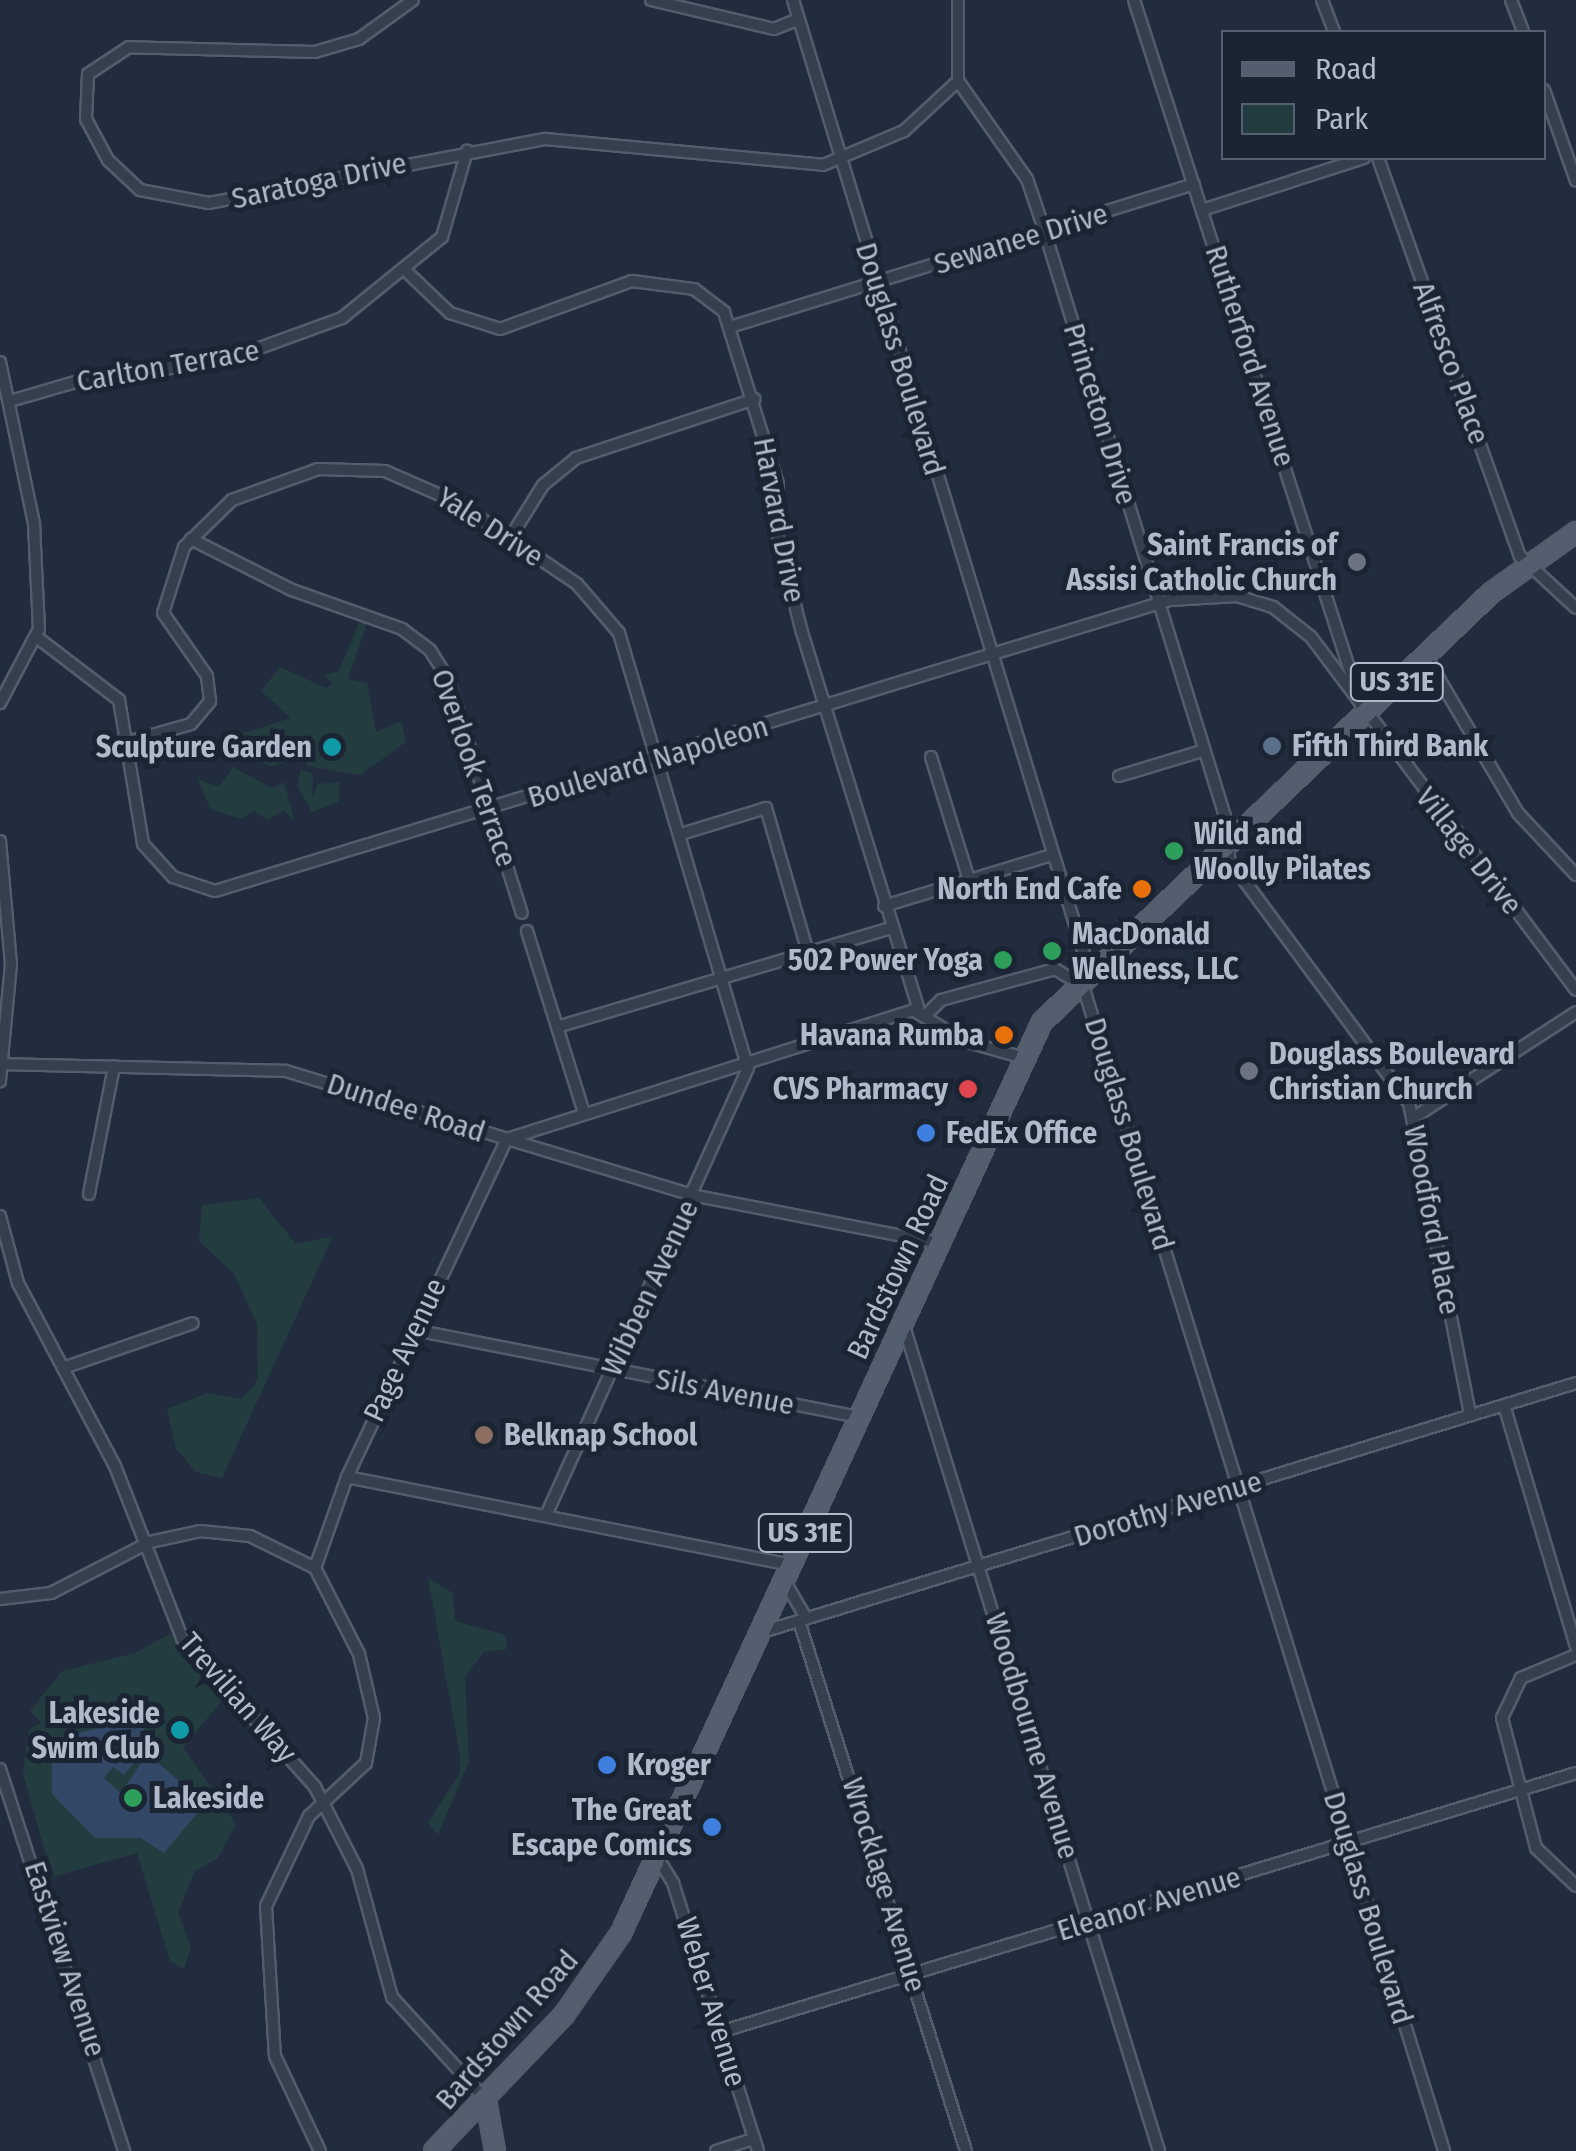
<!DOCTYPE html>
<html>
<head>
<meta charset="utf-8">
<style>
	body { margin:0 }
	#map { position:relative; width:1576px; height:2151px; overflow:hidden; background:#212d3e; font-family:"Fira Sans Condensed",sans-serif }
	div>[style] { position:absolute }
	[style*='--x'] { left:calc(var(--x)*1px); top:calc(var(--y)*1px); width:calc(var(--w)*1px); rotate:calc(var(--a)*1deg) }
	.green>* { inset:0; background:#233c3f }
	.water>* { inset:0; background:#334867 }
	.roads { filter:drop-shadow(2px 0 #535d6c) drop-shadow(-2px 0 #535d6c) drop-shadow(0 2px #535d6c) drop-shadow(0 -2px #535d6c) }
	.minor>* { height:10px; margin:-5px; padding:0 5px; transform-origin:5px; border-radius:5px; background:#353f4e }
	.primary>* { height:18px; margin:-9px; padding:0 9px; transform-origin:9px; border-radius:9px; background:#535e6e }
	.dots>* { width:28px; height:28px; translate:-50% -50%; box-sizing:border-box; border:5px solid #1a2433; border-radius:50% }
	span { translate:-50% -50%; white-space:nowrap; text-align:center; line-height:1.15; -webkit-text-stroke:10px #1a2433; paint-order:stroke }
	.shield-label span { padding:2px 8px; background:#1a2433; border:2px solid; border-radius:8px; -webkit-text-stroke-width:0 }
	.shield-label { font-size:28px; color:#b0baca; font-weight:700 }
	.street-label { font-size:30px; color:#b0baca }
	.poi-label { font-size:30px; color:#b0baca; font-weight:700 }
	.right { translate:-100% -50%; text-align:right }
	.left { translate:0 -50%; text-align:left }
	.legend { position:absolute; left:1221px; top:30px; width:325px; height:130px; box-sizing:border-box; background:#1a2433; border:2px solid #56606f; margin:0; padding:12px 18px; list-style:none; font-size:30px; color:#b0baca }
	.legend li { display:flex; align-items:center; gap:20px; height:50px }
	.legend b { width:50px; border:2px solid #56606f }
</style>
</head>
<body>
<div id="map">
	<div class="green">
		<i style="clip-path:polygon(360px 621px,367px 623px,348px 679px,367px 683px,376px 732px,401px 721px,406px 742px,360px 775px,307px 766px,308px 755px,272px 766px,240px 755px,237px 735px,291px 718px,261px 691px,280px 667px,326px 688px,333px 683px,323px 676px,339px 671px)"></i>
		<i style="clip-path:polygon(233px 767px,272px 788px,284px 782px,295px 822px,284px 810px,267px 820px,255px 811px,241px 819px,210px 809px,198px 779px,219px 787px)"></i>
		<i style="clip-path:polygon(301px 770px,313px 774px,312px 800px,318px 784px,339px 782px,339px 802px,312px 812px,297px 786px)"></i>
		<i style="clip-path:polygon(259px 1198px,296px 1244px,333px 1236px,222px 1478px,196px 1472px,176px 1449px,167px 1409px,207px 1393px,242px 1399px,258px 1380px,257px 1324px,234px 1274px,199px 1241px,202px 1205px)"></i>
		<i style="clip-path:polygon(428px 1578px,453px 1593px,455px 1621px,505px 1635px,507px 1649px,484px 1652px,465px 1676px,469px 1761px,438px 1835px,428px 1823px,460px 1773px,460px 1755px)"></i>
		<i style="clip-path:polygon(171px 1633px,225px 1697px,183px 1747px,236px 1824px,218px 1858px,195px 1871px,178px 1912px,191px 1947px,184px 1969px,170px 1961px,137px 1853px,52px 1877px,23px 1773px,29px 1730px,41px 1722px,30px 1711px,62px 1671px,135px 1653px)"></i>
	</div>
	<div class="water">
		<i style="clip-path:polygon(142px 1718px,147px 1747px,124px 1775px,113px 1767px,104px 1778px,121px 1793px,147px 1754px,206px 1803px,164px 1853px,141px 1838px,95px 1838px,52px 1794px,52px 1756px,70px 1723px,78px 1733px)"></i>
	</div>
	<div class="roads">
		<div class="minor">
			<i style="--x:413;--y:0;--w:67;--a:144.2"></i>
			<i style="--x:359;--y:39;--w:46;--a:163.5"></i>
			<i style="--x:315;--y:52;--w:186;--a:-178.5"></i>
			<i style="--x:129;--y:47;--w:49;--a:146.6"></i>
			<i style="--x:88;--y:74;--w:45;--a:92.5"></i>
			<i style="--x:86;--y:119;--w:47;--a:61.8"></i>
			<i style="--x:108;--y:160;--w:44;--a:43.2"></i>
			<i style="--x:140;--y:190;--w:70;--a:10.7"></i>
			<i style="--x:209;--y:203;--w:342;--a:-10.8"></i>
			<i style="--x:545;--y:139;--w:279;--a:5.3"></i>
			<i style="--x:823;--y:165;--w:88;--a:-22.8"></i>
			<i style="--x:904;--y:131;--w:74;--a:-42.8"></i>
			<i style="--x:651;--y:0;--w:126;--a:13.3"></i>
			<i style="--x:774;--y:29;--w:24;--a:-22"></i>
			<i style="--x:793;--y:0;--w:997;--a:73.04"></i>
			<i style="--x:1084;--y:954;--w:32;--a:92"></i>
			<i style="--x:1083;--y:986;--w:1220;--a:72.78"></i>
			<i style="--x:958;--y:0;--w:81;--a:90"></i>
			<i style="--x:958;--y:81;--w:120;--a:54.9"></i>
			<i style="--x:1027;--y:179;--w:46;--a:71.2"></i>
			<i style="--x:1042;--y:223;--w:631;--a:72.86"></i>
			<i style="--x:1228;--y:826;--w:34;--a:88"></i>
			<i style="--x:1229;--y:860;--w:302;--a:53.5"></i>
			<i style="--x:1409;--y:1103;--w:318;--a:78.9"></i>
			<i style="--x:1134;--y:0;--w:747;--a:72.15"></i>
			<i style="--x:1322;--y:0;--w:34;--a:69"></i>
			<i style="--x:1511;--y:0;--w:34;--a:69"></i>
			<i style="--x:1544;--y:90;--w:96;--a:70.6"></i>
			<i style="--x:1378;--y:158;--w:423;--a:70.4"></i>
			<i style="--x:1520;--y:556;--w:76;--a:42.9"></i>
			<i style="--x:1202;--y:210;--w:170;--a:-17.8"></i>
			<i style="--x:408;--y:273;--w:58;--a:43.6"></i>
			<i style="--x:450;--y:313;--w:52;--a:17.7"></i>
			<i style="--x:500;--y:329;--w:140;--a:-20"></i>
			<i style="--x:632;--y:281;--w:63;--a:7.4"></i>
			<i style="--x:694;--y:289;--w:38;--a:37"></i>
			<i style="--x:724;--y:312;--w:180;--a:72.6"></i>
			<i style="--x:778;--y:484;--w:52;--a:90"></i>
			<i style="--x:778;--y:536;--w:96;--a:76.1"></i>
			<i style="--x:801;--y:629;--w:399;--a:72.8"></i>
			<i style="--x:733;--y:326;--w:482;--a:-17.1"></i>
			<i style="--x:0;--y:362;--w:166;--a:78.1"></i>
			<i style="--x:34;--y:524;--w:105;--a:87.3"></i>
			<i style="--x:39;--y:629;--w:84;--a:117.8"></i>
			<i style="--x:10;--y:401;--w:82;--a:-16.2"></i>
			<i style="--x:89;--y:378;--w:133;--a:-6.9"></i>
			<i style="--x:221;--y:362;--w:129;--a:-20"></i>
			<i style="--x:342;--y:318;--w:129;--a:-39"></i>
			<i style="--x:442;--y:237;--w:90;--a:-73.8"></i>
			<i style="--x:510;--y:538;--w:62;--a:-58.1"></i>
			<i style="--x:543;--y:485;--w:43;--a:-39.3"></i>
			<i style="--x:576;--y:458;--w:188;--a:-18.3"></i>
			<i style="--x:191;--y:539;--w:113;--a:26.8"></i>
			<i style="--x:292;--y:590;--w:117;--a:19.5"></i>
			<i style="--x:402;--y:629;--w:35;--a:37"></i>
			<i style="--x:430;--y:650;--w:34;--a:58"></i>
			<i style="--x:448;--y:679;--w:245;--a:72.5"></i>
			<i style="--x:38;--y:638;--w:102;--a:37.4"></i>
			<i style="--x:119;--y:700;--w:146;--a:80.5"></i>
			<i style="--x:143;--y:844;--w:45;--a:47.7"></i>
			<i style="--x:173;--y:877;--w:44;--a:18.4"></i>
			<i style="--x:215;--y:891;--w:998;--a:-16.95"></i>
			<i style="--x:1170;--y:600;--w:67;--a:-3.4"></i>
			<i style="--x:1237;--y:596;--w:38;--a:17"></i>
			<i style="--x:1273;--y:607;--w:48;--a:38.3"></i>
			<i style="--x:1311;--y:637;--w:441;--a:53.1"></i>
			<i style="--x:1425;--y:655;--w:183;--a:59.5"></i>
			<i style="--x:1518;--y:813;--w:85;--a:46.9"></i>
			<i style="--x:131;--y:741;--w:62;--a:-15.8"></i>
			<i style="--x:191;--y:724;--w:30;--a:-50"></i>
			<i style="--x:210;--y:701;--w:25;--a:-97"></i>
			<i style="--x:207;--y:676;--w:77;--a:-124.9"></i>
			<i style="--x:163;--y:613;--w:69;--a:-72.3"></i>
			<i style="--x:184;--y:547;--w:67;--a:-44.4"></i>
			<i style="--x:232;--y:500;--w:91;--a:-19.8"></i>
			<i style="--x:318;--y:469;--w:67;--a:1.7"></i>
			<i style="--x:385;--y:471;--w:77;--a:23.6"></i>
			<i style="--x:456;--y:502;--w:146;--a:34.1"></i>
			<i style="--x:577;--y:584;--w:65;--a:49.4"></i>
			<i style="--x:619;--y:633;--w:454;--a:73.5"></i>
			<i style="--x:748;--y:1068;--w:491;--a:114.3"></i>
			<i style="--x:931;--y:757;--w:129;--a:72.8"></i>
			<i style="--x:1119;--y:776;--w:87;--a:-16.8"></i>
			<i style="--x:681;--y:834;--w:89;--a:-17"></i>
			<i style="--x:766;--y:808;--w:151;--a:73.8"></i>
			<i style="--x:0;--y:841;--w:123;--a:84.9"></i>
			<i style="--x:11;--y:964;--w:118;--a:95.4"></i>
			<i style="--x:884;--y:906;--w:176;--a:-16.9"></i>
			<i style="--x:527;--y:931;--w:188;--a:72.6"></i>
			<i style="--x:928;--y:1013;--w:18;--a:-45"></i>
			<i style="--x:941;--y:1000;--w:118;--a:-15.2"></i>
			<i style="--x:1055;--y:969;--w:31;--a:31"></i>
			<i style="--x:560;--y:1026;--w:345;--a:-16.5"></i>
			<i style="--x:0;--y:1064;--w:286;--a:1.4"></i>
			<i style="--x:286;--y:1071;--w:231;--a:17.1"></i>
			<i style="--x:507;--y:1139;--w:426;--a:-17.6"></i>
			<i style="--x:913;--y:1010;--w:60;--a:31.3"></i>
			<i style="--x:964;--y:1041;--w:62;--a:15.8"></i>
			<i style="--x:1413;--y:1118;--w:194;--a:-33"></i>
			<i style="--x:89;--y:1194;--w:130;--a:-78.9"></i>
			<i style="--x:0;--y:1216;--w:69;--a:75"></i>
			<i style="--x:18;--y:1283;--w:207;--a:62.1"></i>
			<i style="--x:115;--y:1466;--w:185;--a:68.7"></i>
			<i style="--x:182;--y:1638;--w:200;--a:48.2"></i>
			<i style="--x:315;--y:1787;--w:92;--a:62.9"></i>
			<i style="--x:357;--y:1869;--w:133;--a:74.7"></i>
			<i style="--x:392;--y:1997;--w:139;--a:47.6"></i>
			<i style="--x:903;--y:1323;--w:867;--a:72.82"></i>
			<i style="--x:415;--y:1330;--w:453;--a:11.1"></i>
			<i style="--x:66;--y:1367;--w:134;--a:-19.1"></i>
			<i style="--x:1504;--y:1405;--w:252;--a:73.4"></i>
			<i style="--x:347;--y:1477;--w:453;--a:11.2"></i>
			<i style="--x:315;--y:1568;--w:96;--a:-70.6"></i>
			<i style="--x:347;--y:1477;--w:374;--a:-64.7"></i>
			<i style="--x:507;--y:1139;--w:193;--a:16.8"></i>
			<i style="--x:692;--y:1195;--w:252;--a:11"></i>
			<i style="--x:784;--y:1580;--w:44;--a:59.9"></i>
			<i style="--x:0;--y:1599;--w:51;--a:-6.7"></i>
			<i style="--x:51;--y:1593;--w:111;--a:-27.3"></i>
			<i style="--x:150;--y:1542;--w:51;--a:-12.4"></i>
			<i style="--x:200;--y:1531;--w:50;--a:5.7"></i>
			<i style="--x:250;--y:1536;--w:72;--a:26.2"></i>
			<i style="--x:315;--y:1568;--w:97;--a:62.9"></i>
			<i style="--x:359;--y:1654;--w:66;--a:76.8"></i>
			<i style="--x:374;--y:1718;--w:46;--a:100.1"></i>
			<i style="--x:366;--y:1763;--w:78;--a:137.1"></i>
			<i style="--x:309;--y:1816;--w:100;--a:115.5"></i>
			<i style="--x:266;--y:1906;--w:150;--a:86.6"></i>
			<i style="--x:275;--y:2056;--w:105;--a:64.7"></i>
			<i style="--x:799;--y:1621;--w:556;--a:72.51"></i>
			<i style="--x:759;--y:1633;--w:854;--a:-17.01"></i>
			<i style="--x:1576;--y:1655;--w:60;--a:157.3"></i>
			<i style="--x:1521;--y:1678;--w:44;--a:115.4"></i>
			<i style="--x:1502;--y:1718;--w:134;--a:75.3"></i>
			<i style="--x:1536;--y:1848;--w:55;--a:43.5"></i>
			<i style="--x:0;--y:1769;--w:402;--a:72"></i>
			<i style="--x:657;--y:1857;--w:31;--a:58"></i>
			<i style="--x:673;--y:1883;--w:281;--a:72.4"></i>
			<i style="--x:720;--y:2032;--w:894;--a:-16.83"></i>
			<i style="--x:716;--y:2151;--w:40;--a:-18"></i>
		</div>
		<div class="primary">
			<i style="--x:486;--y:2100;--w:52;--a:80"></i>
			<i style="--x:434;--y:2151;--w:188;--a:-46.3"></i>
			<i style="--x:564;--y:2015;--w:100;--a:-55.2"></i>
			<i style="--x:621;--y:1933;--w:1004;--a:-65.2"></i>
			<i style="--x:1042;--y:1022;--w:621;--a:-43.7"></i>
			<i style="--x:1491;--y:593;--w:105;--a:-35.7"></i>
		</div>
	</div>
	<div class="dots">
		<i style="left:1357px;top:562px;background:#6b7280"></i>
		<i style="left:1272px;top:746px;background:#5c6f8a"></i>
		<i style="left:332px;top:747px;background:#0f9aa8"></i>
		<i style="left:1174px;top:851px;background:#2e9e5b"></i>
		<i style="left:1142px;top:889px;background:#e8710a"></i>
		<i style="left:1052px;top:951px;background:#2e9e5b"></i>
		<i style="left:1003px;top:960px;background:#2e9e5b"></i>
		<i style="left:1004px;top:1035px;background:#e8710a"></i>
		<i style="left:1249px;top:1071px;background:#6b7280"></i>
		<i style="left:968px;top:1089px;background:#e0444e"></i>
		<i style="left:926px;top:1133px;background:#3f7fe0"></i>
		<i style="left:484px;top:1435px;background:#8d6e63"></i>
		<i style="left:180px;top:1730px;background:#0f9aa8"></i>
		<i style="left:607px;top:1765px;background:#3f7fe0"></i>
		<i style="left:133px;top:1798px;background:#2e9e5b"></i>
		<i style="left:712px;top:1827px;background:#3f7fe0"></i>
	</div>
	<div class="shield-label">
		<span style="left:1397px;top:682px">US 31E</span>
		<span style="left:805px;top:1533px">US 31E</span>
	</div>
	<div class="street-label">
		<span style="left:319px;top:181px;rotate:-12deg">Saratoga Drive</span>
		<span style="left:1021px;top:239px;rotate:-17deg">Sewanee Drive</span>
		<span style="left:1250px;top:356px;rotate:72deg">Rutherford Avenue</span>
		<span style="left:900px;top:359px;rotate:73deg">Douglass Boulevard</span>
		<span style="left:1451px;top:363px;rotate:70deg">Alfresco Place</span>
		<span style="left:168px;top:366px;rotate:-10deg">Carlton Terrace</span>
		<span style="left:1100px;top:414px;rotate:73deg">Princeton Drive</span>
		<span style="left:779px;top:520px;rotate:79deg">Harvard Drive</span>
		<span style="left:490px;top:527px;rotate:33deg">Yale Drive</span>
		<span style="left:648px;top:762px;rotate:-17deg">Boulevard Napoleon</span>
		<span style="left:474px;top:768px;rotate:71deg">Overlook Terrace</span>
		<span style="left:1469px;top:851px;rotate:52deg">Village Drive</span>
		<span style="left:406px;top:1108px;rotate:18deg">Dundee Road</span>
		<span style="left:1129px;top:1134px;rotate:73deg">Douglass Boulevard</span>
		<span style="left:1432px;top:1220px;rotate:79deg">Woodford Place</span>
		<span style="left:898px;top:1267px;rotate:-65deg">Bardstown Road</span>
		<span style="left:650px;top:1288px;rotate:-65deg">Wibben Avenue</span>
		<span style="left:405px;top:1350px;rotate:-65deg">Page Avenue</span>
		<span style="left:725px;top:1392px;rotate:11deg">Sils Avenue</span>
		<span style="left:1168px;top:1509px;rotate:-17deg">Dorothy Avenue</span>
		<span style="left:238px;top:1698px;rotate:49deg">Trevilian Way</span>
		<span style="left:1032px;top:1736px;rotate:73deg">Woodbourne Avenue</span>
		<span style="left:884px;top:1885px;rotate:73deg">Wrocklage Avenue</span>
		<span style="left:1149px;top:1904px;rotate:-17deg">Eleanor Avenue</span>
		<span style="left:1368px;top:1908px;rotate:73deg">Douglass Boulevard</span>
		<span style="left:65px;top:1959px;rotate:72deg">Eastview Avenue</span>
		<span style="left:711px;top:2002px;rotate:73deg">Weber Avenue</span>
		<span style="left:507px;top:2030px;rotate:-49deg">Bardstown Road</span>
	</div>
	<div class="poi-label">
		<span class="right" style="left:1337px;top:562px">Saint Francis of<br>Assisi Catholic Church</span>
		<span class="left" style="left:1292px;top:746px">Fifth Third Bank</span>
		<span class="right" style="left:312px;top:747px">Sculpture Garden</span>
		<span class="left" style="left:1194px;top:851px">Wild and<br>Woolly Pilates</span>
		<span class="right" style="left:1122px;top:889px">North End Cafe</span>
		<span class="left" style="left:1072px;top:951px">MacDonald<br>Wellness, LLC</span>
		<span class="right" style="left:983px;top:960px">502 Power Yoga</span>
		<span class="right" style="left:984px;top:1035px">Havana Rumba</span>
		<span class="left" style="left:1269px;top:1071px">Douglass Boulevard<br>Christian Church</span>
		<span class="right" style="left:948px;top:1089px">CVS Pharmacy</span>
		<span class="left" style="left:946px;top:1133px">FedEx Office</span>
		<span class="left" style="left:504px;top:1435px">Belknap School</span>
		<span class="right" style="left:160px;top:1730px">Lakeside<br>Swim Club</span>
		<span class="left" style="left:627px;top:1765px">Kroger</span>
		<span class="left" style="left:153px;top:1798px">Lakeside</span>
		<span class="right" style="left:692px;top:1827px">The Great<br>Escape Comics</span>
	</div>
	<ul class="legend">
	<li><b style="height:12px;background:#535e6e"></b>Road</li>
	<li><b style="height:28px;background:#233c3f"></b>Park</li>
	</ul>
</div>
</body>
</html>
